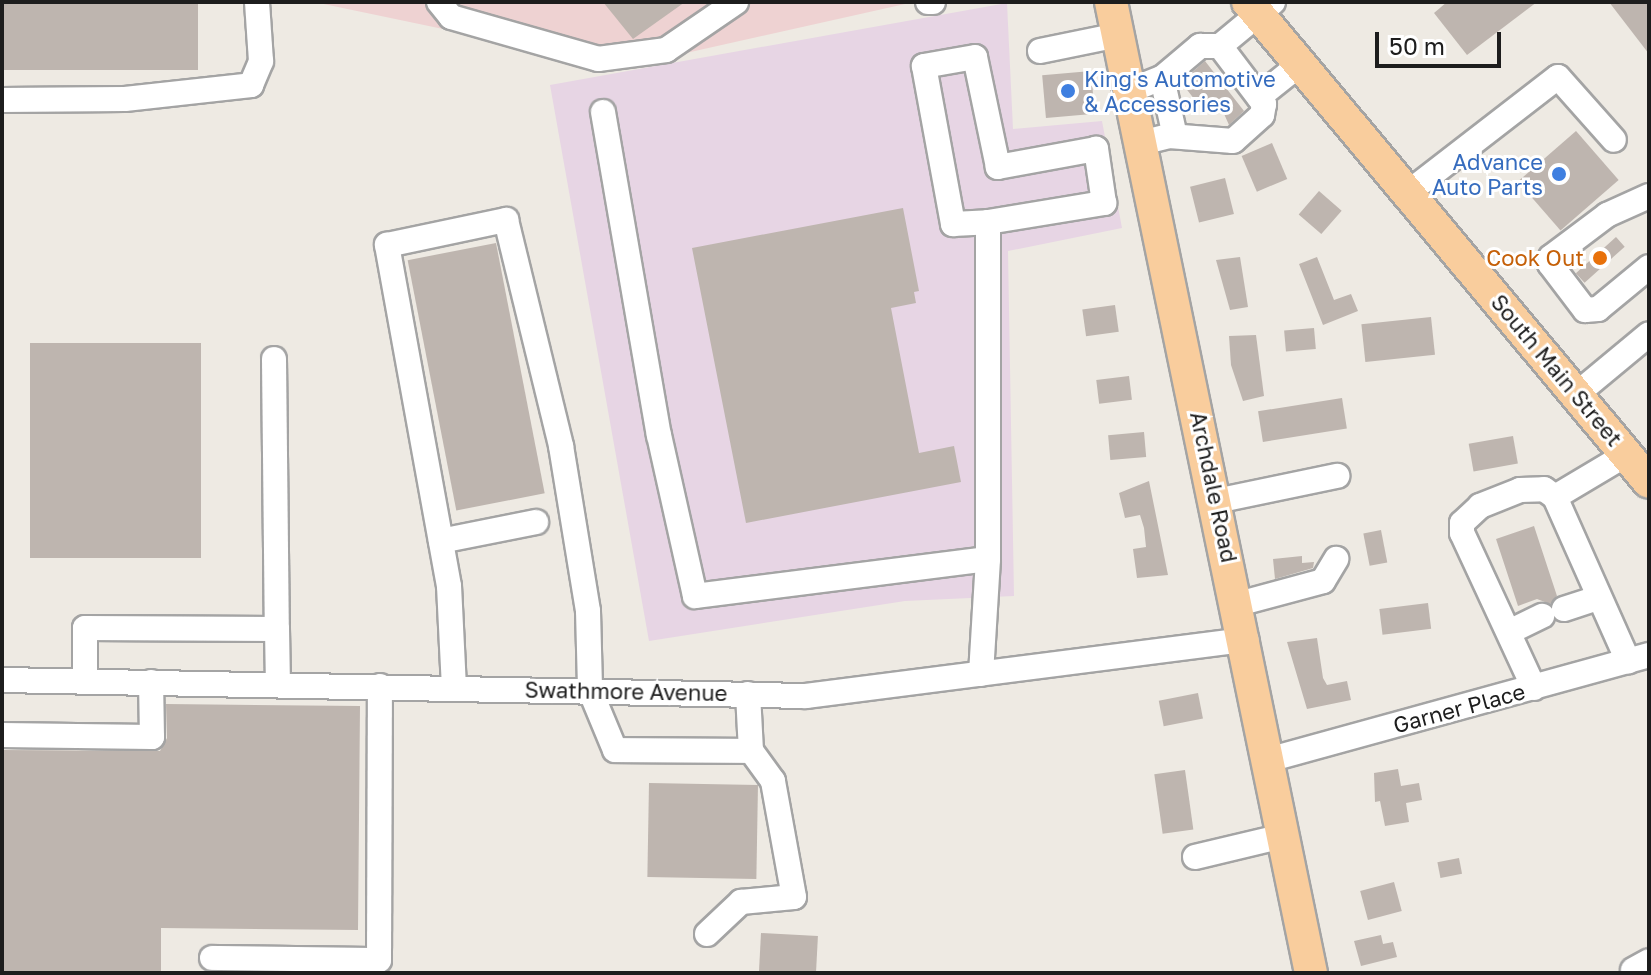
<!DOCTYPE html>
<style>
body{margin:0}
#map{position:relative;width:1651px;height:975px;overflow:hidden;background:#eeeae3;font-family:"Golos Text",sans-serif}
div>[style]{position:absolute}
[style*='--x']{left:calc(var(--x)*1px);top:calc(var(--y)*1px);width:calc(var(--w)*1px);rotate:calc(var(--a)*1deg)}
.commercial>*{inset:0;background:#eed2d2}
.industrial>*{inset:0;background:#e7d5e4}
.building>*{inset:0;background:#beb5af;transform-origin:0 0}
.roads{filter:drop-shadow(2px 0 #a4a4a4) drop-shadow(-2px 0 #a4a4a4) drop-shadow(0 2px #a4a4a4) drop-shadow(0 -2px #a4a4a4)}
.minor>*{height:24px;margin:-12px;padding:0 12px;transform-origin:12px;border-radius:12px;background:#fff}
.major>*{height:32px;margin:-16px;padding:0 16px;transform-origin:16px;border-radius:16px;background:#f9cd9d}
.dots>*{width:22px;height:22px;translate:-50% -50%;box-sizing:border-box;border:4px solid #fff;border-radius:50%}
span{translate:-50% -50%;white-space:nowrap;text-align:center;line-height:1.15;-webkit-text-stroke:6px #fff;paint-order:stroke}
.shop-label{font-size:22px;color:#366cbe}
.left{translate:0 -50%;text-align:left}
.right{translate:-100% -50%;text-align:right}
.food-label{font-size:22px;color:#c56008}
.street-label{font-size:22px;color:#1d1d1d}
.frame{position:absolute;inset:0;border:4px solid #1d1d1d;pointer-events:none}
.scale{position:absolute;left:1375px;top:32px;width:126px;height:36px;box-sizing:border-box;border:4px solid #1d1d1d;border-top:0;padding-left:10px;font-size:24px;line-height:28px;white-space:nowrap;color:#1d1d1d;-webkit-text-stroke:6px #fff;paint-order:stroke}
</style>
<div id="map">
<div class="commercial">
<i style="clip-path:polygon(314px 2px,914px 2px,686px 53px,611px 64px)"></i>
</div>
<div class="industrial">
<i style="clip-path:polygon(1007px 3px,1013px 129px,1102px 121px,1122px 228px,1008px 251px,1014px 596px,905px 601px,649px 641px,550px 85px)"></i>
</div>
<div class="building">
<i style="left:2px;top:2px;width:196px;height:68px"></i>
<i style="clip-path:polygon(603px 2px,685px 2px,633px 39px)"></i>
<i style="clip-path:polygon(1447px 2px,1537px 2px,1467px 55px,1434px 13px)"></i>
<i style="clip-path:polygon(1609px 2px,1649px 2px,1649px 54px)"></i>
<i style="clip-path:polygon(1205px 61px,1244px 111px,1229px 125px,1217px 98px,1198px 104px,1181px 82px)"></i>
<i style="left:1091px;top:71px;width:43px;height:49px;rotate:85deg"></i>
<i style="left:1576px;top:131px;width:65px;height:77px;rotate:49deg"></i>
<i style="left:1272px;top:143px;width:39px;height:33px;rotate:67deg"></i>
<i style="left:1225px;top:178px;width:37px;height:36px;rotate:76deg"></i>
<i style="left:1319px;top:191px;width:30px;height:31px;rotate:41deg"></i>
<i style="clip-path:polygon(903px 208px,919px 291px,914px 292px,916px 303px,891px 308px,919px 453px,954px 446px,961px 482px,746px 523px,692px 248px)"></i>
<i style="left:1616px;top:237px;width:13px;height:54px;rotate:48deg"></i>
<i style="left:496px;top:243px;width:255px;height:90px;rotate:79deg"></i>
<i style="clip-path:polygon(1240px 257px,1248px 307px,1230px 310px,1216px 260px)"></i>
<i style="clip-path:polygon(1317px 257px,1334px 300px,1351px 294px,1358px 311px,1323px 325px,1299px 264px)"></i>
<i style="left:1115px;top:305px;width:27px;height:33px;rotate:82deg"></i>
<i style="left:1431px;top:317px;width:38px;height:70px;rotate:84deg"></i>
<i style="left:1314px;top:328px;width:21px;height:30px;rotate:85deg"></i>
<i style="clip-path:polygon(1256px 335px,1264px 396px,1243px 401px,1231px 365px,1229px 336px)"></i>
<i style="left:30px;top:343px;width:171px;height:215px"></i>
<i style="left:1129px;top:376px;width:24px;height:33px;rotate:83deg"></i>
<i style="left:1342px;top:398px;width:31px;height:85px;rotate:81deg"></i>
<i style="left:1144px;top:432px;width:25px;height:36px;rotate:85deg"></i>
<i style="left:1513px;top:436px;width:28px;height:45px;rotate:80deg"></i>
<i style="clip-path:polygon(1149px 481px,1168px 575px,1137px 578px,1133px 549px,1146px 547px,1144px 528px,1140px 515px,1125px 518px,1119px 493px)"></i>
<i style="clip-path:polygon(1534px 526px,1557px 596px,1550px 604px,1537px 599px,1518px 606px,1496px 539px)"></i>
<i style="left:1381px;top:530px;width:33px;height:18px;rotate:79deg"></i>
<i style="clip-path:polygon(1302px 556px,1302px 563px,1314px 562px,1313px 568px,1275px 579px,1273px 559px)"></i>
<i style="left:1428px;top:603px;width:26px;height:49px;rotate:83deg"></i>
<i style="clip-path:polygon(1317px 638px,1323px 678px,1327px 685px,1347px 681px,1351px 700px,1307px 709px,1287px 642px)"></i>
<i style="left:1198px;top:693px;width:26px;height:40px;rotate:79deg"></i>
<i style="clip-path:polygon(166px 704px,360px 706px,358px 930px,161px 928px,161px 973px,2px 973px,2px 750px,160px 751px,167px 738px)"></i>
<i style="clip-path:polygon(1398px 769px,1401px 786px,1419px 783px,1422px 800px,1406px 803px,1409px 822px,1385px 826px,1380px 801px,1375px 802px,1374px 773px)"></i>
<i style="left:1185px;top:770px;width:60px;height:31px;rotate:82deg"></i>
<i style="left:649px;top:783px;width:109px;height:94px;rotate:1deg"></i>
<i style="left:1459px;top:858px;width:16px;height:22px;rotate:79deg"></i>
<i style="left:1394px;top:882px;width:30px;height:35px;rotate:75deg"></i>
<i style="left:761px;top:933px;width:57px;height:39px;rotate:3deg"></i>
<i style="clip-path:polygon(1381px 935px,1383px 944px,1393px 942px,1397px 957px,1361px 966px,1354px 941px)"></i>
</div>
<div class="roads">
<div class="minor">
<i style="--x:439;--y:2;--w:19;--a:51"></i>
<i style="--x:451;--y:17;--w:153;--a:15.9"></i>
<i style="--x:598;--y:59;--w:69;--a:-7.5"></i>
<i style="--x:666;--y:50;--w:85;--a:-34.4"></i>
<i style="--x:928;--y:2;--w:5;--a:0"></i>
<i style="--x:1220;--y:46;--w:69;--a:-39.7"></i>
<i style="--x:1040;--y:51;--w:80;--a:-11.6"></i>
<i style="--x:1162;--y:78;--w:59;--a:77.4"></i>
<i style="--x:1129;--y:91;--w:35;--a:-22"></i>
<i style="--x:1162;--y:78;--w:50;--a:-40.1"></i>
<i style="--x:1200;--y:46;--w:20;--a:0"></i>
<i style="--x:1220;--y:46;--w:73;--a:52.8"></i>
<i style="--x:1264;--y:104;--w:11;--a:100"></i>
<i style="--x:1262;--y:115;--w:39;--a:138"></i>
<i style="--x:1233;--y:141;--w:64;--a:-175.5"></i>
<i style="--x:1169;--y:136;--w:29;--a:166"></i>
<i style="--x:1259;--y:97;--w:53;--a:-38.8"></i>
<i style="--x:2;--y:100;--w:123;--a:-0.5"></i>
<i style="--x:125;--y:99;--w:127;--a:-6.3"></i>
<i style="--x:251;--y:85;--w:26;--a:-67"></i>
<i style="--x:261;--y:61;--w:59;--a:-93.9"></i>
<i style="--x:603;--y:112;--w:328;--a:80.2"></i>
<i style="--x:659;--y:435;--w:165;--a:77.4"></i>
<i style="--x:695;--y:596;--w:295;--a:-7.2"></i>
<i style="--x:1409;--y:192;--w:188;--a:-37.7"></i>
<i style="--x:1558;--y:77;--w:84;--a:48.4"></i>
<i style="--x:1649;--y:196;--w:46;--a:155.7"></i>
<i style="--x:1607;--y:215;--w:70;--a:143.1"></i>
<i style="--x:1551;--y:257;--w:7;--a:98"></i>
<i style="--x:1550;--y:264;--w:58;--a:52.7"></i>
<i style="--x:1585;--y:310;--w:13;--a:-4"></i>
<i style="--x:1598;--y:309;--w:66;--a:-39.5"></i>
<i style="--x:274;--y:359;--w:270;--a:89.4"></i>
<i style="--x:1578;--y:393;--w:92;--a:-39.7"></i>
<i style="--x:1555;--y:497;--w:84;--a:-30.8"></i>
<i style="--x:1216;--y:501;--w:124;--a:-11.7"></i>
<i style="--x:441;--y:541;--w:97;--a:-11.3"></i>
<i style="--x:1238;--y:604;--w:88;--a:-15.1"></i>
<i style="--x:1323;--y:581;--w:26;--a:-59"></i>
<i style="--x:1564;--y:609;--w:35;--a:-18"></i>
<i style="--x:1509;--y:632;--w:37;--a:-26"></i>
<i style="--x:981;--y:674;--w:115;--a:-86.5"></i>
<i style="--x:988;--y:559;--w:337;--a:-90"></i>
<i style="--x:988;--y:222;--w:118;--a:-9.3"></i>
<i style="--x:1104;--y:203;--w:55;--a:-98.4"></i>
<i style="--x:1096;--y:149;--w:100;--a:169.6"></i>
<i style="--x:998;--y:167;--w:112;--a:-101.8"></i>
<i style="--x:975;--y:57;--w:52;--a:170"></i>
<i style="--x:924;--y:66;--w:161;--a:79.6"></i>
<i style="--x:953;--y:224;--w:35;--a:-3"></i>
<i style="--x:2;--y:680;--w:804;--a:1.14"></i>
<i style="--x:806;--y:696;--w:444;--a:-7.3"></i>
<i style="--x:85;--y:681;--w:53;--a:-90"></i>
<i style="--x:85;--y:628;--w:192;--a:0.3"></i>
<i style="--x:277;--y:629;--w:56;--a:89"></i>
<i style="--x:454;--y:688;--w:102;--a:-92.8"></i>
<i style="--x:449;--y:586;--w:347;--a:-100.3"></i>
<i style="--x:387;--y:245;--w:122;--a:-11.9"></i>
<i style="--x:506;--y:220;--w:233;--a:76.3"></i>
<i style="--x:561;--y:446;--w:167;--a:80.7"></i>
<i style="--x:588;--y:611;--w:79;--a:88.5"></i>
<i style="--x:590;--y:690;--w:65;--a:67.4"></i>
<i style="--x:615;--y:750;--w:136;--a:0.4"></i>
<i style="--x:1534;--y:688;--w:171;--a:-114.9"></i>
<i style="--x:1462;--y:533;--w:10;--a:-90"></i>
<i style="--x:1462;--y:523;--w:25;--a:-43"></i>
<i style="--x:1480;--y:506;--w:43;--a:-21.8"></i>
<i style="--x:1520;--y:490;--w:24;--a:-2"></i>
<i style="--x:1544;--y:489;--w:14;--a:36"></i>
<i style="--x:1555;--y:497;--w:180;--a:66"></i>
<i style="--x:2;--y:735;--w:150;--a:0.8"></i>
<i style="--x:152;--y:737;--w:55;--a:-91"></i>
<i style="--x:1268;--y:760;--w:395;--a:-15.4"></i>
<i style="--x:1195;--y:857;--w:90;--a:-13.4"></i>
<i style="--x:707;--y:934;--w:47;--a:-43.3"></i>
<i style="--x:741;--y:902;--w:53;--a:-5.4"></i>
<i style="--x:794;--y:897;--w:118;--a:-100.3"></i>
<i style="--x:773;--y:781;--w:37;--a:-126"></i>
<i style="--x:751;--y:751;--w:57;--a:-93"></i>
<i style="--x:212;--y:958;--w:167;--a:0.7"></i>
<i style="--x:379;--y:960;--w:274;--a:-89.8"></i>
<i style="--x:1633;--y:970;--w:18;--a:-29"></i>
</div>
<div class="major">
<i style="--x:1111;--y:2;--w:991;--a:78.36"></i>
<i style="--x:1248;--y:2;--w:625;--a:50.12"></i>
</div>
</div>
<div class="dots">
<i style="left:1068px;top:91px;background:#3f7fe0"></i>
<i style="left:1559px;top:174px;background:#3f7fe0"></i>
<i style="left:1600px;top:258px;background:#e8710a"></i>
</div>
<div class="shop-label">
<span class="left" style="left:1084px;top:91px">King's Automotive<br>&amp; Accessories</span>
<span class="right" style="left:1543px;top:174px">Advance<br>Auto Parts</span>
</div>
<div class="food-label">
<span class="right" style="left:1584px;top:258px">Cook Out</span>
</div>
<div class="street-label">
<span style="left:1557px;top:370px;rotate:50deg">South Main Street</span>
<span style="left:1214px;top:487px;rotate:78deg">Archdale Road</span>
<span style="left:626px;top:691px;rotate:1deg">Swathmore Avenue</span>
<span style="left:1459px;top:708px;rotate:-15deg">Garner Place</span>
</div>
<div class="frame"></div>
<div class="scale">50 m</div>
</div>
